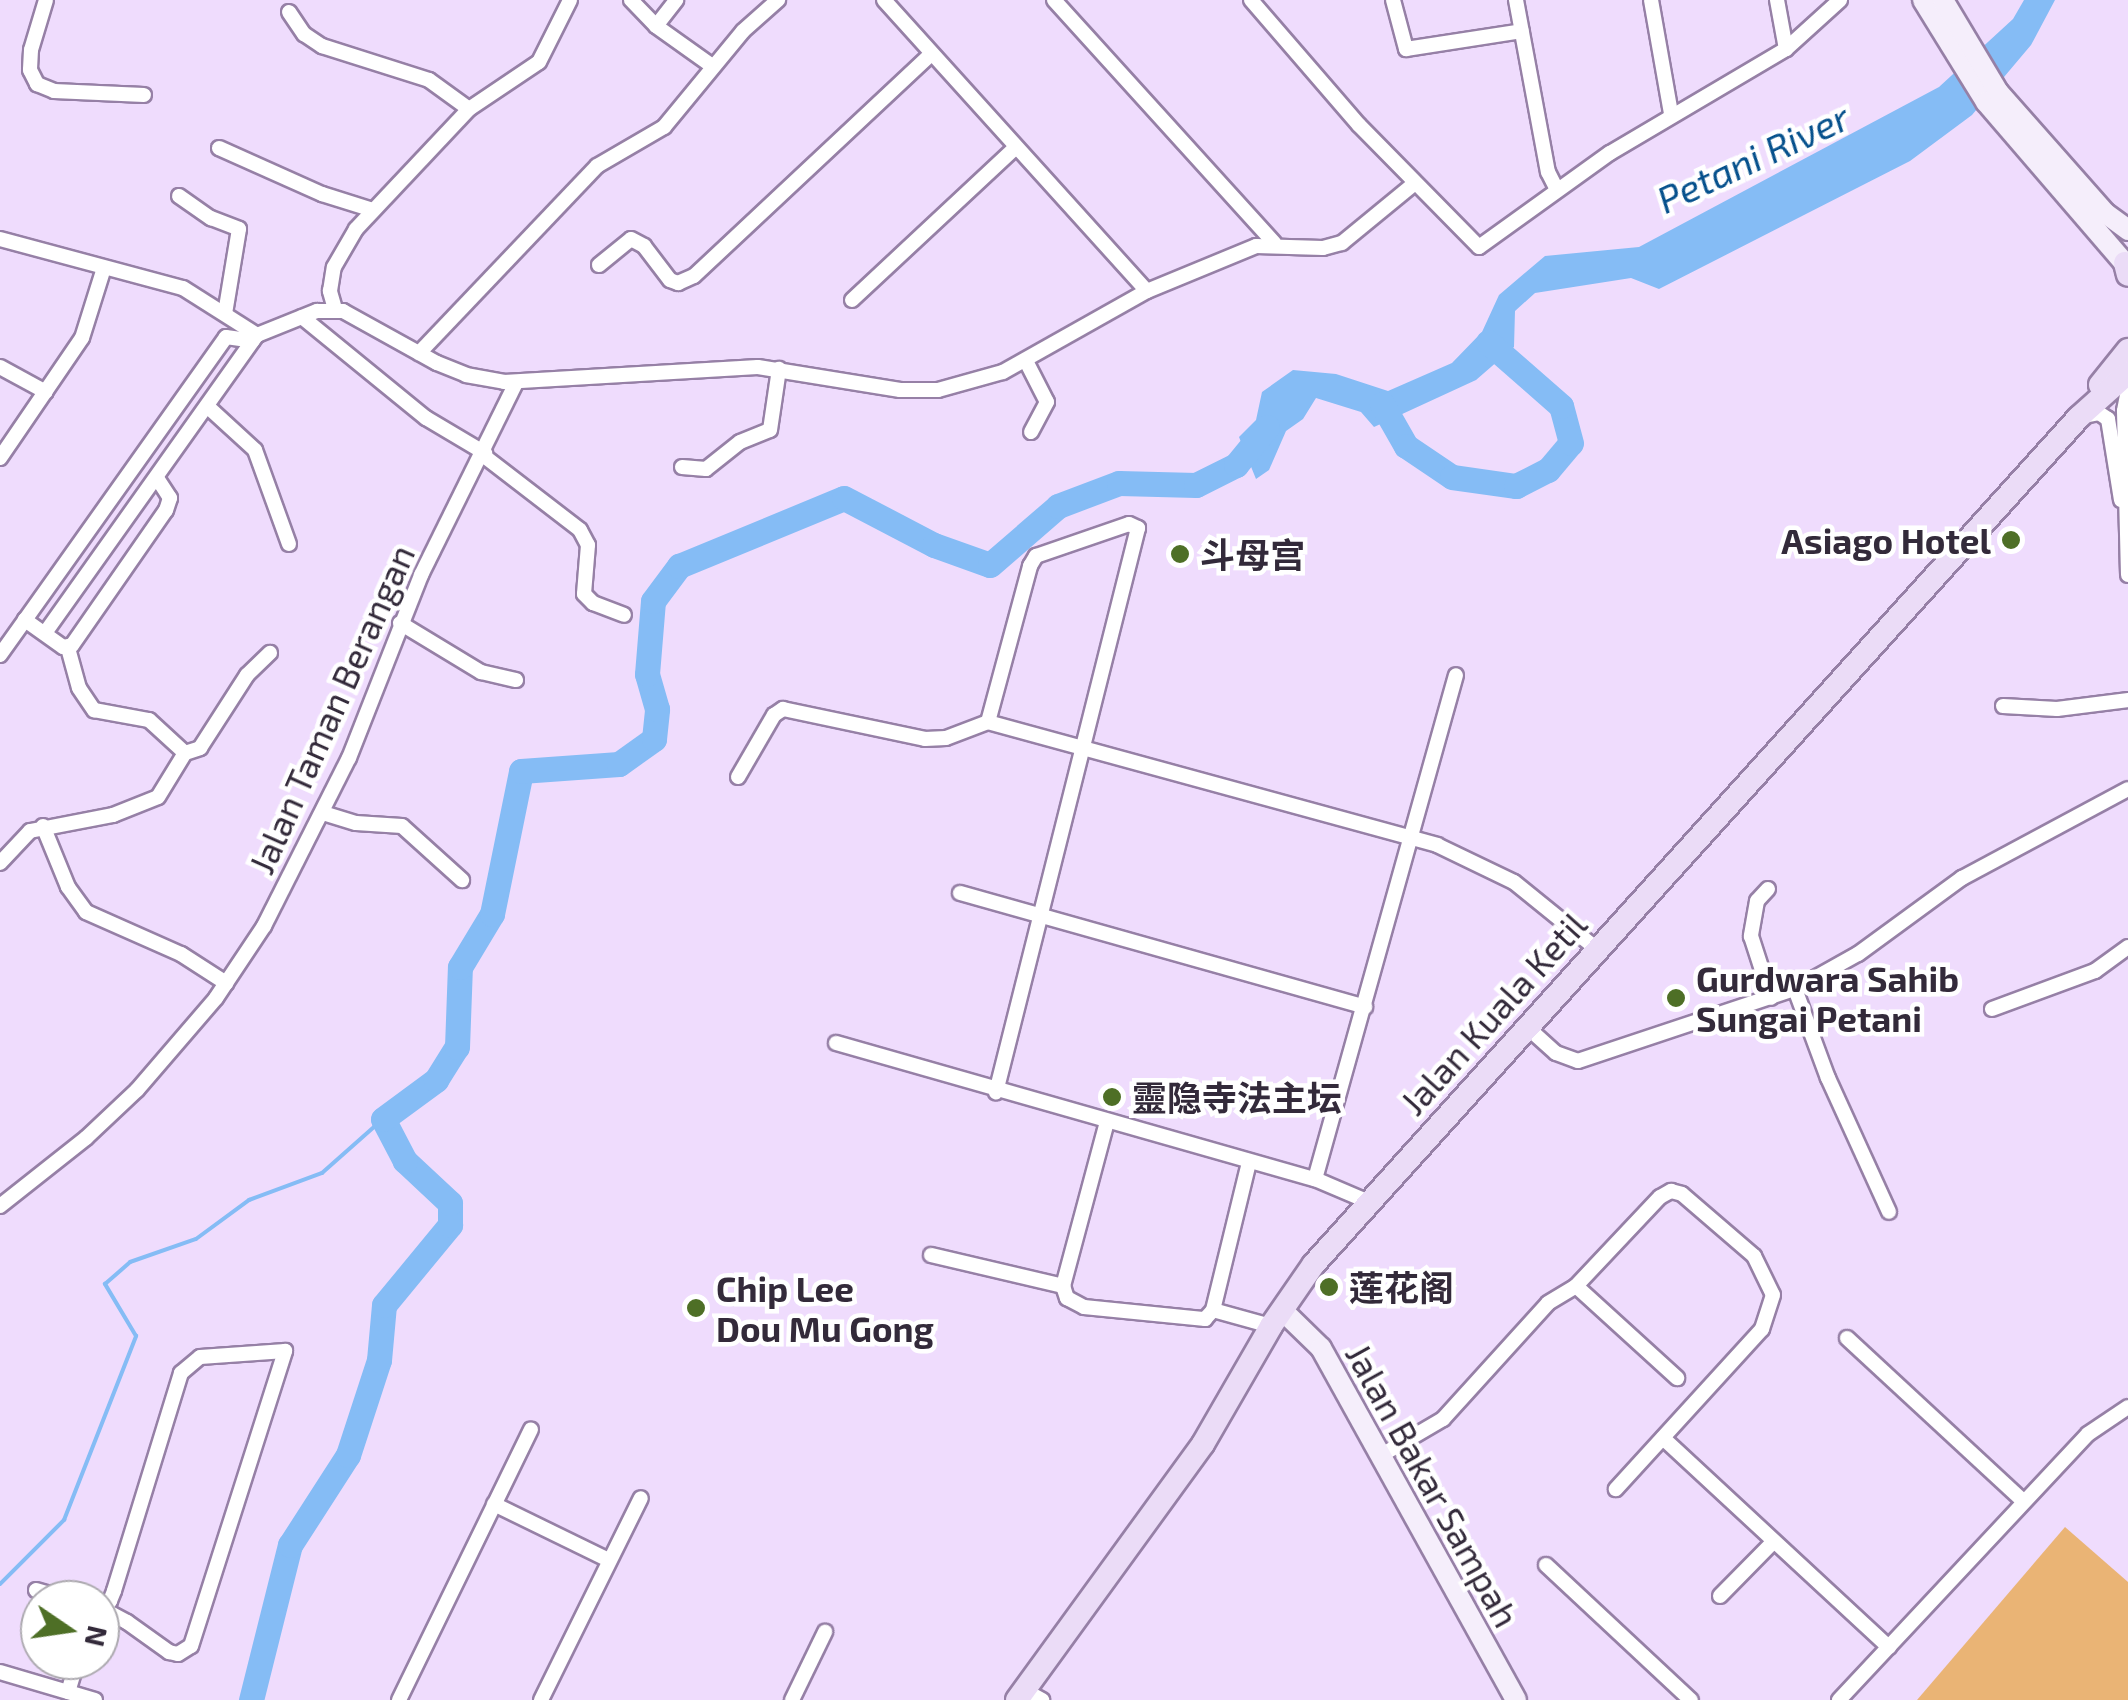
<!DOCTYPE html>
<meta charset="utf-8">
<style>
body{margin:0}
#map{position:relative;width:2128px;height:1700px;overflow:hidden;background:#efdcfd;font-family:"Exo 2","Noto Sans SC",sans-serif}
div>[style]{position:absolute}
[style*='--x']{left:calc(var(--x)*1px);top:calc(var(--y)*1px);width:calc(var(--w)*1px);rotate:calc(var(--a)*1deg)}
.green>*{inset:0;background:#eab475}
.water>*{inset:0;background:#85bcf5}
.stream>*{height:4px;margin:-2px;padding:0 2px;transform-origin:2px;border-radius:2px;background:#85bcf5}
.river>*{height:25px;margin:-12.5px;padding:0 12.5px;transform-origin:12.5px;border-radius:12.5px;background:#85bcf5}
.roads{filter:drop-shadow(2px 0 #9680a6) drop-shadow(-2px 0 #9680a6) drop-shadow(0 2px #9680a6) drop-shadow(0 -2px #9680a6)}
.street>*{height:14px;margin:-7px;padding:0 7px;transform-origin:7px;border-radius:7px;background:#fff}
.secondary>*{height:20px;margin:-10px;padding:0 10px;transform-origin:10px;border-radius:10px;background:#f5eefb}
.primary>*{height:22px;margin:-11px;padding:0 11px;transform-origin:11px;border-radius:11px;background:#ebdcf7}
.dots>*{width:28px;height:28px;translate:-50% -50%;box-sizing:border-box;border:5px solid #fff;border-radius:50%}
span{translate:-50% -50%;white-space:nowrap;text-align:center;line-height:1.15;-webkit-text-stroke:9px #fff;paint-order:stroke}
.poi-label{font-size:35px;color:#332a3a;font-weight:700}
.right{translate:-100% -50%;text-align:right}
.left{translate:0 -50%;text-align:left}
.street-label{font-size:35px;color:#332a3a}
.water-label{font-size:38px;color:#05508c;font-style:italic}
.north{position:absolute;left:20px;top:1580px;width:100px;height:100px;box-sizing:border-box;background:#fff;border:2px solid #adaab0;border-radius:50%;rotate:103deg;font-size:28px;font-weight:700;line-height:40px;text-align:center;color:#332a3a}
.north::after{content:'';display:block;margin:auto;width:35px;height:45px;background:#4e6f26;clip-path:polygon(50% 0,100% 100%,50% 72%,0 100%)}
</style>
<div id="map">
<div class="green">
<i style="clip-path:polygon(2065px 1527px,2128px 1582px,2128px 1700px,1917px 1700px)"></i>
</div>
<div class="water">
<i style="clip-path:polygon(2024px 0,2055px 0,2031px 45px,1972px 115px,1910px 161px,1659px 289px,1631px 278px,1535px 293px,1515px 311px,1514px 347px,1476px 380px,1374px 427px,1361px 412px,1316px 398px,1303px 419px,1286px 431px,1269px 470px,1256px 479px,1239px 437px,1256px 420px,1262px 392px,1293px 370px,1336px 374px,1388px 391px,1452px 363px,1482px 332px,1499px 295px,1545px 256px,1639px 247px,1939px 87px,2013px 19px)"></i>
</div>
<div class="stream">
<i style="--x:0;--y:1584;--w:91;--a:-45"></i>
<i style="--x:64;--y:1520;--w:198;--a:-68.6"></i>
<i style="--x:136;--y:1336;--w:61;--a:-120.8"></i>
<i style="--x:105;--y:1284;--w:33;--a:-41"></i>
<i style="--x:130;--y:1262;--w:70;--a:-19.2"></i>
<i style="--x:196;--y:1239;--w:66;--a:-36.3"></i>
<i style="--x:249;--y:1200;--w:78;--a:-20.3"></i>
<i style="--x:322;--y:1173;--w:81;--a:-41.5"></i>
</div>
<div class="river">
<i style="--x:1382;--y:404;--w:48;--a:60.3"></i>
<i style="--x:1406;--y:446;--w:55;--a:34"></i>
<i style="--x:1452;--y:477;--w:65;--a:8"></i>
<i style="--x:1516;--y:486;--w:36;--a:-27"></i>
<i style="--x:1548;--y:470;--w:35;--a:-50"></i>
<i style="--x:1571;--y:443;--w:38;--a:-105"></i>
<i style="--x:1561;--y:406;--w:97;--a:-138.8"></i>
<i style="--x:251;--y:1700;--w:160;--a:-75.9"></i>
<i style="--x:290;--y:1545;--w:107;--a:-57.2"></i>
<i style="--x:348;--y:1455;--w:100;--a:-71.9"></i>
<i style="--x:379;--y:1360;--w:55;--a:-84.8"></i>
<i style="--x:384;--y:1305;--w:104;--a:-50.5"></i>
<i style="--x:450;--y:1225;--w:22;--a:-90"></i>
<i style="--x:450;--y:1203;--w:62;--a:-137"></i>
<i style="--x:405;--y:1161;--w:47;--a:-117.6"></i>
<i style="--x:383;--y:1119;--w:66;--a:-36.3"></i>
<i style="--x:436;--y:1080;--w:39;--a:-58"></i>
<i style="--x:457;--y:1047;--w:80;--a:-87.9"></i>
<i style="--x:460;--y:967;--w:62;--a:-58.9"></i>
<i style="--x:492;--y:914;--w:146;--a:-78.5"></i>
<i style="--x:521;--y:771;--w:98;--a:-4.1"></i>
<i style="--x:619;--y:764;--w:43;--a:-35.5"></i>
<i style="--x:654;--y:739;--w:30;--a:-84"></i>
<i style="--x:657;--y:709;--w:36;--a:-106"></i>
<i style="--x:647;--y:674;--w:73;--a:-85.3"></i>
<i style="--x:653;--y:601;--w:44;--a:-53.4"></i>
<i style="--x:679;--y:566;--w:178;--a:-22.4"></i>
<i style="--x:844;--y:498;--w:102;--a:27.6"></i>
<i style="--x:934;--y:545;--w:59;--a:19.7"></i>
<i style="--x:990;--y:565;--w:90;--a:-40.9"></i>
<i style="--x:1058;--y:506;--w:65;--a:-20.7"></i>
<i style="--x:1119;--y:483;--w:77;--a:1.5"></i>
<i style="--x:1196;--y:485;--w:45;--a:-26.6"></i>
<i style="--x:1236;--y:465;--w:49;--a:-50.8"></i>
</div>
<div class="roads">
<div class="street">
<i style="--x:46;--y:0;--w:52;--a:106.7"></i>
<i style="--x:31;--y:50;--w:20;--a:93"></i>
<i style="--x:30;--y:70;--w:16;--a:63"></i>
<i style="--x:37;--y:84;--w:18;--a:22"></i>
<i style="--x:54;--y:91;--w:90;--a:2.5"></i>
<i style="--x:631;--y:0;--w:36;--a:46"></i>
<i style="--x:656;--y:26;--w:69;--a:35.5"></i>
<i style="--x:884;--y:0;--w:392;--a:47.9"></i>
<i style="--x:1054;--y:0;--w:328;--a:47.8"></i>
<i style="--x:1251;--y:0;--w:165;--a:49.2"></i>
<i style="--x:1359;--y:125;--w:171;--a:45.5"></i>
<i style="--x:1479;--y:247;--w:161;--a:-35.7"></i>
<i style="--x:1610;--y:153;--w:204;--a:-30.6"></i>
<i style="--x:1786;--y:49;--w:73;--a:-42.2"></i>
<i style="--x:1393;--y:0;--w:51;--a:75.1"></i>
<i style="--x:1406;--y:49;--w:117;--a:-8.8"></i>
<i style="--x:1516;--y:0;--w:175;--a:79.5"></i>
<i style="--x:1548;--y:172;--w:20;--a:63"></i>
<i style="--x:1651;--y:0;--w:116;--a:80"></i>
<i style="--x:1777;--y:0;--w:50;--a:79.6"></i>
<i style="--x:289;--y:12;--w:27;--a:56"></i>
<i style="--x:304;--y:34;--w:22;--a:34"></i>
<i style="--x:322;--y:46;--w:112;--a:17.6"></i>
<i style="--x:429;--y:80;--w:49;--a:35.9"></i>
<i style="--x:656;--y:26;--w:33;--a:-52"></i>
<i style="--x:219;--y:148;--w:113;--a:24.1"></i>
<i style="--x:322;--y:194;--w:53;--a:17.4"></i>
<i style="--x:179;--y:196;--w:39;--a:35"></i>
<i style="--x:211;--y:218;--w:30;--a:21"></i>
<i style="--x:239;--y:229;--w:86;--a:99.4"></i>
<i style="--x:0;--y:239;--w:189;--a:15"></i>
<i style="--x:183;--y:288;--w:88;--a:32.4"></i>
<i style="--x:599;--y:265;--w:41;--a:-39.1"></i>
<i style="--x:631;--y:239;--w:15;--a:28"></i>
<i style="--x:644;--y:246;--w:43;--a:52.6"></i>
<i style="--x:670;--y:280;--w:9;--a:21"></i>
<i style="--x:678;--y:283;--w:17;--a:-24"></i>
<i style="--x:694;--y:276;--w:325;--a:-43.1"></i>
<i style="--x:852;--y:300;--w:223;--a:-43"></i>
<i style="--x:335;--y:309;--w:19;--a:-106"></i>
<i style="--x:330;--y:291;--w:24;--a:-81"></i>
<i style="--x:334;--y:267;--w:44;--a:-59.9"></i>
<i style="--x:356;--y:229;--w:165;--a:-46.7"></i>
<i style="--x:469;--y:109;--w:84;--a:-33.9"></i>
<i style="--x:539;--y:62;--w:69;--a:-63.4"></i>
<i style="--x:302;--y:317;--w:160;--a:39.2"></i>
<i style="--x:426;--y:418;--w:69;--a:30.7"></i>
<i style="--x:419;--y:353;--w:258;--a:-46.4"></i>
<i style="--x:597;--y:166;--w:78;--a:-30.2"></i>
<i style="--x:664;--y:127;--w:124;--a:-50.5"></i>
<i style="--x:743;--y:31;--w:47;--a:-41.5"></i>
<i style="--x:1026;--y:361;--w:46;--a:62.9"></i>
<i style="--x:1047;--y:402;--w:34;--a:118"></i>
<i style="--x:0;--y:367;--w:52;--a:28.5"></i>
<i style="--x:2128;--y:390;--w:21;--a:101"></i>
<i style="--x:2124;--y:411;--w:164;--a:88.6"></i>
<i style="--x:207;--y:406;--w:65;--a:42.5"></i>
<i style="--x:255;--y:450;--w:100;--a:70.1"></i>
<i style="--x:2084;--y:416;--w:15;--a:-11"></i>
<i style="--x:2099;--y:413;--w:11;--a:34"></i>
<i style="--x:2108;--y:419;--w:82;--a:80.9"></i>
<i style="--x:484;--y:456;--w:121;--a:37.6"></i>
<i style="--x:580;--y:530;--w:17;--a:62"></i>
<i style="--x:588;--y:545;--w:49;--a:94.7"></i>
<i style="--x:584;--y:594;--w:13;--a:45"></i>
<i style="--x:593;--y:603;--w:33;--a:21"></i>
<i style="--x:0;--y:458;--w:145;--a:-55.7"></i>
<i style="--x:82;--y:338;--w:73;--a:-72.6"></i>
<i style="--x:682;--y:467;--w:24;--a:5"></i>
<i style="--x:706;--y:469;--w:43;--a:-38.5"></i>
<i style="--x:740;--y:442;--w:32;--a:-22"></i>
<i style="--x:770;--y:430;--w:62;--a:-81.6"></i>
<i style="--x:157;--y:478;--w:24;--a:57"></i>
<i style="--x:170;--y:498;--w:13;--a:108"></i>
<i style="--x:166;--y:510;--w:165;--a:124.8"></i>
<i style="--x:72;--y:645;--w:9;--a:167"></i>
<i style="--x:63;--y:647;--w:47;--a:-144.6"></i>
<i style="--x:25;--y:620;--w:347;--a:-54.6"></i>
<i style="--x:226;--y:337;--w:27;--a:8"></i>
<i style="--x:400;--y:623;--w:95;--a:31.2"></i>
<i style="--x:481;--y:672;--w:36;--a:13"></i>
<i style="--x:45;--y:633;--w:366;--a:-54.6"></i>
<i style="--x:257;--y:335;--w:65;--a:-21.8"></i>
<i style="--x:317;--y:311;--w:26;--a:0"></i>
<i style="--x:343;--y:311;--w:107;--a:29"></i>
<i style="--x:437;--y:363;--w:31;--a:22"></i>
<i style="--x:466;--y:375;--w:39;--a:10"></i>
<i style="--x:504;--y:382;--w:254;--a:-3.4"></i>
<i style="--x:758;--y:367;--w:144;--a:9.2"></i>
<i style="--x:900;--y:390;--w:38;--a:0"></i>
<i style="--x:938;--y:390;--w:67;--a:-15.5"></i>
<i style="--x:1003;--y:372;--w:165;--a:-29.4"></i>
<i style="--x:1147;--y:291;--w:118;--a:-22.4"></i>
<i style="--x:1256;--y:246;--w:67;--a:1.7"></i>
<i style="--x:1323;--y:248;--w:20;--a:-15"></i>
<i style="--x:1342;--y:243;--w:94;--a:-39.4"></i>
<i style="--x:68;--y:648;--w:41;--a:74.6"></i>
<i style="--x:79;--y:688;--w:27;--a:56"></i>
<i style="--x:94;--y:710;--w:56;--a:10.3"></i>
<i style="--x:149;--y:720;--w:49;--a:42.5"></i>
<i style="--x:185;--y:753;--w:16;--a:-18"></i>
<i style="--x:200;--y:748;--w:87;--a:-57.2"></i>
<i style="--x:247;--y:675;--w:32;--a:-44"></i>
<i style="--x:0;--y:655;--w:43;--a:-54.5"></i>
<i style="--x:2003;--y:706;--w:54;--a:3.2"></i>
<i style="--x:2057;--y:709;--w:72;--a:-7.2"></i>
<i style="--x:988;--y:722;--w:162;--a:-74.9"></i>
<i style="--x:1030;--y:566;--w:12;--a:-59"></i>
<i style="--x:1036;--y:556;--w:98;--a:-19"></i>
<i style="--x:1129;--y:524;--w:10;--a:24"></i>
<i style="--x:1138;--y:528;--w:582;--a:104.13"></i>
<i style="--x:738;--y:777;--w:72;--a:-59.9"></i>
<i style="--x:774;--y:715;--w:11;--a:-34"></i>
<i style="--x:783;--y:709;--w:145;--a:11.9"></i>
<i style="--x:925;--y:739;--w:21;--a:-3"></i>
<i style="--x:946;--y:738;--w:45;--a:-20.9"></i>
<i style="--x:988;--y:722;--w:466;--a:15.3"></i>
<i style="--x:1437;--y:845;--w:85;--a:25.7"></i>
<i style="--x:1514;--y:882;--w:108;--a:39"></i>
<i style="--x:323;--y:813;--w:34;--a:17"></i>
<i style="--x:356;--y:823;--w:46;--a:3.7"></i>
<i style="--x:402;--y:826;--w:81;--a:42"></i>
<i style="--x:43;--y:826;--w:66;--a:67.7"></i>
<i style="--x:68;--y:887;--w:31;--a:54"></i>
<i style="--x:86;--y:912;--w:104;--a:23.9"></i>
<i style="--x:181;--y:954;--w:54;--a:32.8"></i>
<i style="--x:0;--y:863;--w:44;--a:-46.8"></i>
<i style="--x:30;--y:831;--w:85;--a:-10.9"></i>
<i style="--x:113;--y:815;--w:48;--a:-21.8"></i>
<i style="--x:158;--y:797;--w:52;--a:-58.5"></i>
<i style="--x:1768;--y:889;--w:16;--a:133"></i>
<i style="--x:1757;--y:901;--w:36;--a:100"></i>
<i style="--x:1751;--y:936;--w:65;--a:72.1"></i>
<i style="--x:960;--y:893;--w:421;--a:15.7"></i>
<i style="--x:1795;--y:989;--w:95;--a:69.7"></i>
<i style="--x:1828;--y:1078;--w:147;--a:65.5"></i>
<i style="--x:1992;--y:1009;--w:110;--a:-20.3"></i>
<i style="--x:2095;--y:971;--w:41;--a:-36"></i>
<i style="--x:1527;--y:1027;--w:39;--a:42"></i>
<i style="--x:1556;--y:1053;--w:23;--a:20"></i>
<i style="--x:1578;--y:1061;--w:229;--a:-18.4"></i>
<i style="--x:1795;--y:989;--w:72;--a:-29.1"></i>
<i style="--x:1858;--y:954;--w:129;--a:-36.2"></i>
<i style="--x:1962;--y:878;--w:188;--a:-28.2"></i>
<i style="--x:836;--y:1043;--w:498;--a:15.9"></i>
<i style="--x:1315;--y:1179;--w:59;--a:23.1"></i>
<i style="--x:1315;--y:1179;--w:523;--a:-74.37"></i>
<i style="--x:0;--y:1206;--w:110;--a:-38.3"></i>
<i style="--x:86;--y:1138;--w:70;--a:-43.3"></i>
<i style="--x:137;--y:1090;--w:121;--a:-49.3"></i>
<i style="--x:216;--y:998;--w:87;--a:-56.3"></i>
<i style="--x:264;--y:926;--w:188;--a:-63.2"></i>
<i style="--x:349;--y:758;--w:197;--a:-68.5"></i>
<i style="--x:421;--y:575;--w:214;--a:-63.7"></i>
<i style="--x:931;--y:1255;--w:136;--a:13.2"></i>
<i style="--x:1063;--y:1286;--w:170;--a:-75"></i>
<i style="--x:1063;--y:1286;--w:13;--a:72"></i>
<i style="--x:1067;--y:1298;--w:19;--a:28"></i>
<i style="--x:1084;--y:1307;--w:122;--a:5.7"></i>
<i style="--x:1205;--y:1319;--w:12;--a:-48"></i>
<i style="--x:1213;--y:1310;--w:152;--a:-76.3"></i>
<i style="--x:1576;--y:1286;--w:122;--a:-46.7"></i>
<i style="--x:1660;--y:1197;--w:13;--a:-29"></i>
<i style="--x:1671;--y:1191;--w:11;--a:15"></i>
<i style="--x:1682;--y:1194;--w:95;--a:40.7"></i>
<i style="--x:1754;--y:1256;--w:43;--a:64"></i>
<i style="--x:1773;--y:1295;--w:36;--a:108"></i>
<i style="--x:1762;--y:1329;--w:217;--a:132.4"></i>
<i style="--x:1213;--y:1310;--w:60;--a:15.4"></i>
<i style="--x:1847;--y:1338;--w:238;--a:42.8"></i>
<i style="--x:1663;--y:1438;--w:308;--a:42.8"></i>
<i style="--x:1380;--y:1456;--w:73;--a:-30.4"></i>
<i style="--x:1443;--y:1419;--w:156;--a:-47.8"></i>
<i style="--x:1548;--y:1303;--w:33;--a:-31"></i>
<i style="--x:1576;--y:1286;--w:137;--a:42.3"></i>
<i style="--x:494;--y:1504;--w:128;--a:26"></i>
<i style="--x:1546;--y:1565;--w:198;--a:43"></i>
<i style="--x:36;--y:1590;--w:35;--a:16"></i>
<i style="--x:1720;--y:1596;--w:76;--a:-45.5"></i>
<i style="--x:100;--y:1609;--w:3;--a:18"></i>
<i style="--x:103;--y:1610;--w:10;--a:24"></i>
<i style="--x:112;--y:1614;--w:17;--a:28"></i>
<i style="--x:127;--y:1622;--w:52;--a:35.5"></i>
<i style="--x:169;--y:1652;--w:9;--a:13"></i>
<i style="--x:178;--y:1654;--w:15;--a:-32"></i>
<i style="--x:191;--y:1646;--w:310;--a:-72.3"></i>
<i style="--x:285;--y:1351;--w:85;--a:176"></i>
<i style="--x:200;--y:1357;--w:25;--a:140"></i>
<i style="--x:181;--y:1373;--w:228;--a:107.1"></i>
<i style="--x:114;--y:1591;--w:11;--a:112"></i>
<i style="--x:110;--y:1601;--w:11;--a:128"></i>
<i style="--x:103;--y:1610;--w:4;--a:146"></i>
<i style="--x:0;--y:1672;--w:99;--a:16.4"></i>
<i style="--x:1024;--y:1690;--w:21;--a:29"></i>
<i style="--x:68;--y:1692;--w:34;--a:-73"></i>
<i style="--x:399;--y:1700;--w:301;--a:-64"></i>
<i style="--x:541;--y:1700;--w:225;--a:-63.7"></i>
<i style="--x:792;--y:1700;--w:76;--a:-64.1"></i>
<i style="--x:1839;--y:1700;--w:364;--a:-46.9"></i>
<i style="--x:2088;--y:1434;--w:48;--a:-34"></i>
</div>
<div class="secondary">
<i style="--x:1923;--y:0;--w:120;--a:58.3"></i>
<i style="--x:1986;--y:102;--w:218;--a:49.3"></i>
<i style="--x:1943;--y:0;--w:107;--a:59.1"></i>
<i style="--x:1998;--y:92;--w:162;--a:48.5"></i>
<i style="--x:2105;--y:213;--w:29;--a:36"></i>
<i style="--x:1282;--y:1310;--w:54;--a:44.3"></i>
<i style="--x:1321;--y:1348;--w:402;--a:61"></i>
</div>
<div class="primary">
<i style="--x:2125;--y:263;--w:12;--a:76"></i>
<i style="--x:2100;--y:385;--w:45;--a:-51.3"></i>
<i style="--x:1017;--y:1700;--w:316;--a:-54"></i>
<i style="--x:1203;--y:1444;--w:136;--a:-60"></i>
<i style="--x:1271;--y:1326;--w:75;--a:-55.3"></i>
<i style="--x:1314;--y:1264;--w:1141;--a:-47.91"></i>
<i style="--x:2079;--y:417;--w:66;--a:-41.9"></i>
</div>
</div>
<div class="dots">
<i style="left:2011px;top:540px;background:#4e6f26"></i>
<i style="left:1180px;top:554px;background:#4e6f26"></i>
<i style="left:1676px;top:998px;background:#4e6f26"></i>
<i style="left:1112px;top:1097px;background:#4e6f26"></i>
<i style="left:1329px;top:1287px;background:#4e6f26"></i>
<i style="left:696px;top:1308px;background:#4e6f26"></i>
</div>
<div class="poi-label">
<span class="right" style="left:1991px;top:540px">Asiago Hotel</span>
<span class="left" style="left:1200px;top:554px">斗母宫</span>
<span class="left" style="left:1696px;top:998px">Gurdwara Sahib<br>Sungai Petani</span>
<span class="left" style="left:1132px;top:1097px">靈隐寺法主坛</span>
<span class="left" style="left:1349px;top:1287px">莲花阁</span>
<span class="left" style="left:716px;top:1308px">Chip Lee<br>Dou Mu Gong</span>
</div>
<div class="street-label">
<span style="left:331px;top:709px;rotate:-66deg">Jalan Taman Berangan</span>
<span style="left:1493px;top:1013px;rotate:-48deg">Jalan Kuala Ketil</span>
<span style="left:1433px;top:1485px;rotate:61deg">Jalan Bakar Sampah</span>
</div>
<div class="water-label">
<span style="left:1753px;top:158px;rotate:-25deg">Petani River</span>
</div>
<div class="north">N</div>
</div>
